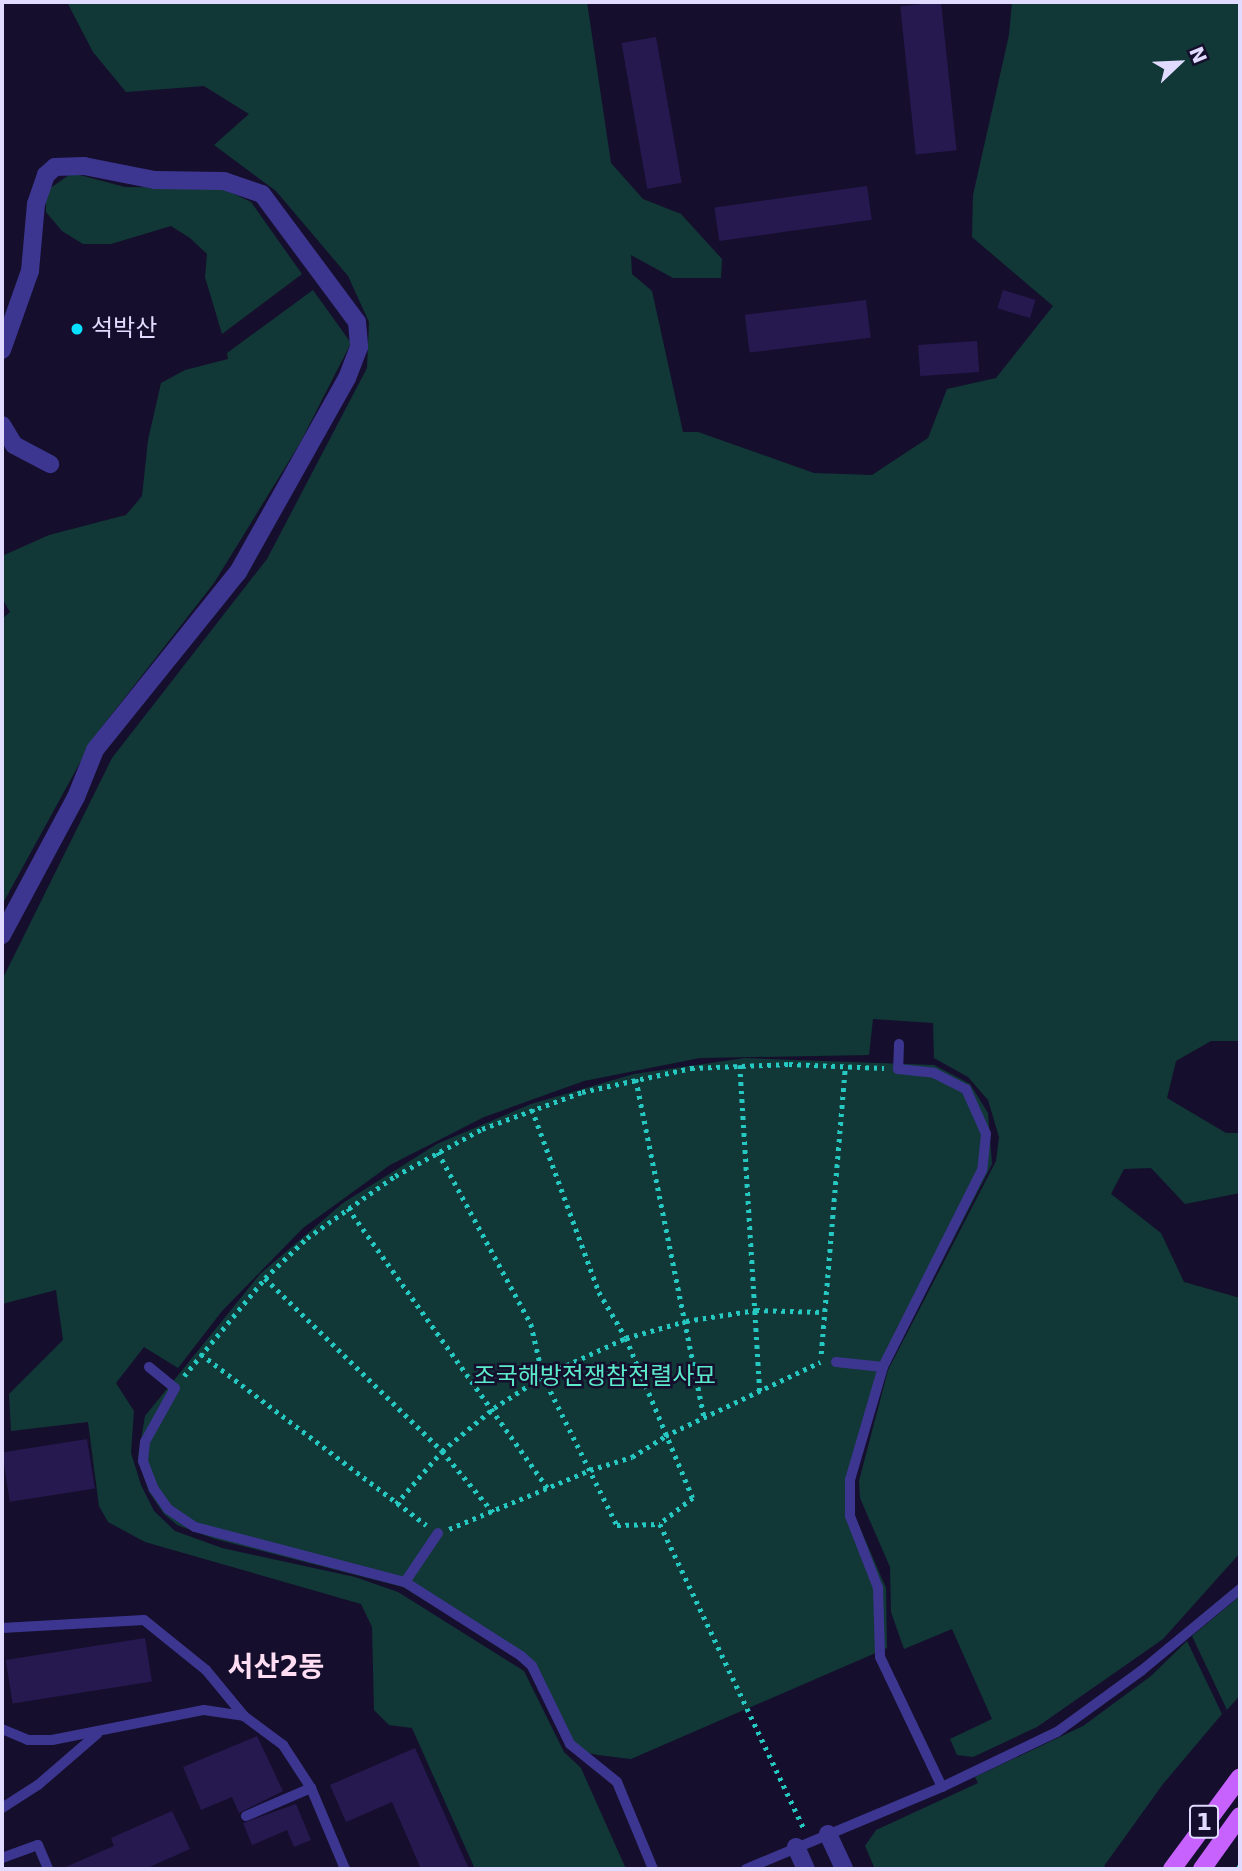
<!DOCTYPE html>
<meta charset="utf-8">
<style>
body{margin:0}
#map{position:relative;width:1242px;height:1871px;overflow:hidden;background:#150f2d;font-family:"DejaVu Sans","Noto Sans KR",sans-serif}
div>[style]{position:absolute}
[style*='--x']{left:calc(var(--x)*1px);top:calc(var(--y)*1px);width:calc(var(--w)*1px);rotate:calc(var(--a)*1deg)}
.green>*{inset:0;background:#113837}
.building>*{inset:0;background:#261950;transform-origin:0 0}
.path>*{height:4.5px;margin-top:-2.25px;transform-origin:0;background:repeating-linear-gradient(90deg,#26c8c2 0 3.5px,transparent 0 8.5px)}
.lane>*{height:10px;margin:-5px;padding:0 5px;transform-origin:5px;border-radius:5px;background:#3c3690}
.street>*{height:18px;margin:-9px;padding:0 9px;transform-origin:9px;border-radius:9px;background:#3c3690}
.primary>*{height:18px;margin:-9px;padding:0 9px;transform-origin:9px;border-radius:9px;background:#c862ff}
.dots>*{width:19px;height:19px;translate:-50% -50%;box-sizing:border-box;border:4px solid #150f2d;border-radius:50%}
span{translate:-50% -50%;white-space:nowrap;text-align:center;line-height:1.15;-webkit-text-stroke:5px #150f2d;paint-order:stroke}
.shield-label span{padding:2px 5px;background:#150f2d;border:2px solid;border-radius:5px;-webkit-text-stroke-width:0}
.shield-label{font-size:23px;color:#e0dbff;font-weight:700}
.poi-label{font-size:24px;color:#e0dbff}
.left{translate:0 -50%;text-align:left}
.park-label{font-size:24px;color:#5cebca}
.quarter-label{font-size:28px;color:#ffddf2;font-weight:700}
.frame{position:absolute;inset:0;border:4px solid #e0dbff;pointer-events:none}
.north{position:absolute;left:1144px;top:28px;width:70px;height:70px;-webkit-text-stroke:5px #150f2d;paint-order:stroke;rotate:67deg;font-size:19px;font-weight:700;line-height:28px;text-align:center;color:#e0dbff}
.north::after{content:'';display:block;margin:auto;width:24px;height:32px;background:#e0dbff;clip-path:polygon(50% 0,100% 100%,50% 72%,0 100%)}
</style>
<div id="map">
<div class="green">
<i style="clip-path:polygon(67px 2px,587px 2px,611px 163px,643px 199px,681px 214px,722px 259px,721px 278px,673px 278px,631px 255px,632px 274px,652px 291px,683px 432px,698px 432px,814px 473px,872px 475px,928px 438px,947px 389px,996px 378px,1053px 306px,972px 237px,973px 195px,1009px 35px,1012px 2px,1240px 2px,1240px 1041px,1211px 1041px,1176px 1061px,1167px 1098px,1226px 1133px,1240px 1133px,1240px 1193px,1185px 1204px,1151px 1168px,1124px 1169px,1111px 1194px,1161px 1233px,1184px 1282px,1240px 1298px,1240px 1553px,1163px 1639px,1037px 1727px,973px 1757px,957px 1755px,950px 1739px,992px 1719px,952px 1629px,904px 1649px,891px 1612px,890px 1567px,860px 1498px,859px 1481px,888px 1370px,996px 1161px,999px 1137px,988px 1100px,968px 1077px,934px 1058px,933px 1023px,873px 1019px,869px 1055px,700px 1058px,584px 1081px,484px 1117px,390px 1165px,303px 1228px,222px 1311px,178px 1368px,144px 1347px,116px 1383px,134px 1411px,131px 1453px,141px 1485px,154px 1511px,175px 1531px,222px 1548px,355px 1577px,398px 1592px,524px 1671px,564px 1752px,581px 1768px,626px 1869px,475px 1869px,412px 1728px,389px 1725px,374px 1710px,372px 1627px,361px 1604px,145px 1542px,108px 1522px,99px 1506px,88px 1422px,11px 1431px,9px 1394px,63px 1340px,56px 1290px,2px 1304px,2px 980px,112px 758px,267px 559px,367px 368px,369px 322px,348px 276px,276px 191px,214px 145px,249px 114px,204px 86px,126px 92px,93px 52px)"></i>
<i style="clip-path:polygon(72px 173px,125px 187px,222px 188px,251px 202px,302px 274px,222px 334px,205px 277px,207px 254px,190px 238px,171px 226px,111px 244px,83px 244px,62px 231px,46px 212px,46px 191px)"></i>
<i style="clip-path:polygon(313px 290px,351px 343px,300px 443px,214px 583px,94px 737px,2px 905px,2px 619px,10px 612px,2px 598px,2px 556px,49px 535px,126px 515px,142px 496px,148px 440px,161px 383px,185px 370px,228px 359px,227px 353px)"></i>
<i style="clip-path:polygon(745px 1058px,934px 1065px,970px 1084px,988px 1113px,992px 1164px,887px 1368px,853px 1479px,854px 1514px,886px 1588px,887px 1648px,631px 1759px,598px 1755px,569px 1749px,527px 1667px,517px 1657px,403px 1587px,215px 1539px,177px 1525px,164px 1514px,149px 1492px,138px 1457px,145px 1416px,260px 1274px,343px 1203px,437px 1144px,531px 1104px,634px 1074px)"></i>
<i style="clip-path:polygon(1240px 1596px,1240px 1695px,1227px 1710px,1192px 1636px)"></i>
<i style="clip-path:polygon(1187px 1641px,1222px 1714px,1163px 1784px,1104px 1866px,1107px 1869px,875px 1869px,865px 1846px,876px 1830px,978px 1783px,975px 1777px,1083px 1726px,1151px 1676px)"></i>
</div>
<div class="building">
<i style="left:941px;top:2px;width:149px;height:41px;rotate:84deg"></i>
<i style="left:656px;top:37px;width:148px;height:35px;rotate:80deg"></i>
<i style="left:867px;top:186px;width:34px;height:154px;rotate:82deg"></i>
<i style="left:1003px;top:290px;width:34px;height:19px;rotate:17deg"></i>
<i style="left:866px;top:300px;width:38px;height:122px;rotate:83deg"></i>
<i style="left:977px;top:341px;width:31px;height:59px;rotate:86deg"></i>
<i style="left:87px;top:1439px;width:50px;height:86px;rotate:81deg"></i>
<i style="left:145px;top:1638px;width:44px;height:141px;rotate:81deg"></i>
<i style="clip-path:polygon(257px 1736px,283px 1791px,239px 1813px,232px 1797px,201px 1810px,183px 1767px)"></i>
<i style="clip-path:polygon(415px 1748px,469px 1869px,421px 1869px,392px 1802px,346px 1822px,330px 1785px)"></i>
<i style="clip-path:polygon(296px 1804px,311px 1840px,294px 1847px,287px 1830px,252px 1845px,243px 1823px)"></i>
<i style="clip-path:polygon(172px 1811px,190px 1849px,145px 1869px,61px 1869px,114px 1846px,111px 1838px)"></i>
</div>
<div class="path">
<i style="--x:740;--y:1065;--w:327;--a:86.5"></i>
<i style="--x:636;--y:1079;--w:345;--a:78.6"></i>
<i style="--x:532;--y:1109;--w:195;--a:69.9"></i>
<i style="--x:599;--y:1292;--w:53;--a:59.6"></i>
<i style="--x:626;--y:1338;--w:173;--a:67.3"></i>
<i style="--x:693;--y:1498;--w:42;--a:141.8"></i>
<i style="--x:660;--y:1524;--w:336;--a:64.7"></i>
<i style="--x:438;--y:1152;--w:196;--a:61.6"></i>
<i style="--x:531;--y:1324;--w:53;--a:77"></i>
<i style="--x:543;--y:1376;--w:166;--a:63.6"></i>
<i style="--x:617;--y:1525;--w:43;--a:-1.3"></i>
<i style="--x:348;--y:1208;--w:344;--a:54.5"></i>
<i style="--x:265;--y:1278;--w:248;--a:44.3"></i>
<i style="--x:442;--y:1451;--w:80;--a:50.1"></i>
<i style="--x:201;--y:1354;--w:283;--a:37.2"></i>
<i style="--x:821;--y:1354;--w:289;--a:-85.2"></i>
<i style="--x:184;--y:1376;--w:127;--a:-50.4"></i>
<i style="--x:265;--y:1278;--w:58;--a:-43.6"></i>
<i style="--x:307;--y:1238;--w:108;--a:-35.2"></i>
<i style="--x:395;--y:1176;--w:99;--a:-28.4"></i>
<i style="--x:482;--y:1129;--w:107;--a:-20.3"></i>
<i style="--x:582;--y:1092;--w:112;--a:-12.4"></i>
<i style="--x:691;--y:1068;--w:98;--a:-2.3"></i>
<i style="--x:789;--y:1064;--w:95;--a:2.4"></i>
<i style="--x:396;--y:1504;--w:70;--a:-49"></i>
<i style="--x:442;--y:1451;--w:67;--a:-39.6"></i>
<i style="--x:494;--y:1408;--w:59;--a:-33.1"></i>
<i style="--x:543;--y:1376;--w:91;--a:-24.6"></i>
<i style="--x:626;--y:1338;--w:62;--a:-15.8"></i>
<i style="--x:686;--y:1321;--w:71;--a:-8.9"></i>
<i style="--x:756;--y:1310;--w:68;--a:1.7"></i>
<i style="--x:449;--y:1529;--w:153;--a:-22.7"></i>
<i style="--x:590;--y:1470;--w:44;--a:-17.2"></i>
<i style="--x:632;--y:1457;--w:39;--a:-32"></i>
<i style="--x:665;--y:1436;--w:172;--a:-25.5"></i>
<i style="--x:1238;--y:1869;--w:4;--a:-63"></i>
</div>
<div class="lane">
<i style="--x:899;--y:1044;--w:25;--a:92"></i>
<i style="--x:898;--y:1069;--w:36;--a:6"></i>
<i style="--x:934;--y:1073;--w:36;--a:27"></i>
<i style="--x:966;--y:1089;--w:49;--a:66"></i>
<i style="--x:986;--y:1134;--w:36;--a:96"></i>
<i style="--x:982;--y:1170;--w:220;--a:116.7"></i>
<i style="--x:883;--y:1367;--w:118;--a:106.3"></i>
<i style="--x:850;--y:1480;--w:36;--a:90"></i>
<i style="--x:850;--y:1516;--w:77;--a:68.7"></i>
<i style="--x:878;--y:1588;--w:69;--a:88.3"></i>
<i style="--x:880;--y:1657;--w:144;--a:64.5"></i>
<i style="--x:836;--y:1362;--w:47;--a:6.1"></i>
<i style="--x:149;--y:1367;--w:33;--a:39"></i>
<i style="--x:175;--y:1388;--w:62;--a:119.1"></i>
<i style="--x:145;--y:1442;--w:19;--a:96"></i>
<i style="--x:143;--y:1461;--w:30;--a:69"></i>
<i style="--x:154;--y:1489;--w:24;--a:55"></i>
<i style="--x:168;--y:1509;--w:32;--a:34"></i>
<i style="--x:195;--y:1527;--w:217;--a:14.7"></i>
<i style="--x:405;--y:1582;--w:138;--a:32.5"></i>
<i style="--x:521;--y:1656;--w:15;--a:42"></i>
<i style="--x:532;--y:1666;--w:87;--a:64"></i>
<i style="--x:570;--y:1744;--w:60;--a:39"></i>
<i style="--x:617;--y:1782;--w:94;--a:67.5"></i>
<i style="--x:405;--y:1582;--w:59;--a:-56"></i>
<i style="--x:2;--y:1628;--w:142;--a:-3.2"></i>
<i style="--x:144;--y:1620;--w:80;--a:38.9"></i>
<i style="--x:206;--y:1670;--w:60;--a:50.4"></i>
<i style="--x:2;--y:1729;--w:28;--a:23"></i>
<i style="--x:28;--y:1740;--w:24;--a:0"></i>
<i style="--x:52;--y:1740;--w:155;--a:-11.2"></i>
<i style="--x:204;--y:1710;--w:40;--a:8.5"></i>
<i style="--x:244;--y:1716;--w:49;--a:36.6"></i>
<i style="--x:283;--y:1745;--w:51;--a:56.9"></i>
<i style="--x:311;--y:1788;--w:88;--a:67.2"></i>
<i style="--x:2;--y:1808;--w:43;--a:-32.6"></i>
<i style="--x:38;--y:1785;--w:78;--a:-40.8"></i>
<i style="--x:246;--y:1816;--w:71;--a:-23.3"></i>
<i style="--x:2;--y:1858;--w:38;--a:-20"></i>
<i style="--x:38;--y:1845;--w:26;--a:67"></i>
<i style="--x:746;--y:1869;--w:212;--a:-22.7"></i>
<i style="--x:942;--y:1787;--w:127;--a:-25.6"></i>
<i style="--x:1057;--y:1732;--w:104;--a:-36"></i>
<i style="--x:1141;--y:1671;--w:129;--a:-39.6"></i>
</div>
<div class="street">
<i style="--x:2;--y:350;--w:84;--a:-70.5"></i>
<i style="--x:30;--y:271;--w:67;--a:-84.9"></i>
<i style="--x:36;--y:204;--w:31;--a:-71"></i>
<i style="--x:46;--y:175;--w:12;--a:-42"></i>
<i style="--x:55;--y:167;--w:29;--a:-2"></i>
<i style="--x:84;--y:166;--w:72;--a:11.2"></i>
<i style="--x:155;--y:180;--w:69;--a:0.8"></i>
<i style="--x:224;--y:181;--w:40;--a:18.9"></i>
<i style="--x:262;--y:194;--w:159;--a:53.4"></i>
<i style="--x:357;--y:322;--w:25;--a:85"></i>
<i style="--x:359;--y:347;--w:33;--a:111"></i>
<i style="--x:347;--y:378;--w:223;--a:119.3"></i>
<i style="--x:238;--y:572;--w:228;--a:128.8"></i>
<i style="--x:95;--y:750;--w:51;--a:112"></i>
<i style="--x:76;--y:797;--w:157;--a:118.2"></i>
<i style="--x:2;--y:425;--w:23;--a:59"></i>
<i style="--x:14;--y:445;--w:41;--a:27.8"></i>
<i style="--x:828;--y:1834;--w:38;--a:65"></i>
<i style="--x:796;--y:1847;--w:24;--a:66"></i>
</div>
<div class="primary">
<i style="--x:1172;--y:1869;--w:114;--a:-53.5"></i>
<i style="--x:1202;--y:1869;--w:65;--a:-54.4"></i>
</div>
<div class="dots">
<i style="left:77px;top:329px;background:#07e1ff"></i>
</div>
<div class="shield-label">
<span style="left:1204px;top:1822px">1</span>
</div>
<div class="poi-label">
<span class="left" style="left:91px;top:329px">석박산</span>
</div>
<div class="park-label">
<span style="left:595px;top:1377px">조국해방전쟁참전렬사묘</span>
</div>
<div class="quarter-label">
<span style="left:276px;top:1667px">서산2동</span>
</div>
<div class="frame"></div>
<div class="north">N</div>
</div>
